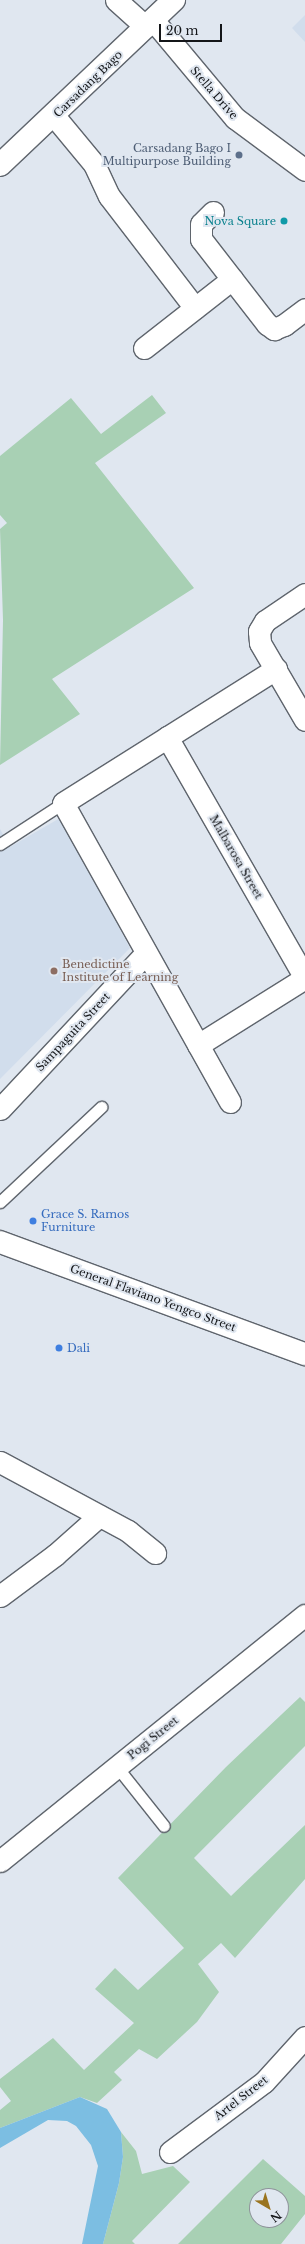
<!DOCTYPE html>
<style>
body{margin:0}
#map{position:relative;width:305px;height:2244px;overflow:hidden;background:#e0e7f0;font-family:"Libre Baskerville",serif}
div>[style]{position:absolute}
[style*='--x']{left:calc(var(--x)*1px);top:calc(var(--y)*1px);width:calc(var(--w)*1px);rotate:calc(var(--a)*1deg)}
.built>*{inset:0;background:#d1ddec}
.green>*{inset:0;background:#a8d0b4}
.water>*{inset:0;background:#7cbee2}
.roads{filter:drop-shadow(1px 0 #5f656d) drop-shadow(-1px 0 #5f656d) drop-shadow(0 1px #5f656d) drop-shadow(0 -1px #5f656d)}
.service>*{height:11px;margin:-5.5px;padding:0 5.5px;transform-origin:5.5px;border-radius:5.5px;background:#fff}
.minor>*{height:21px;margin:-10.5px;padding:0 10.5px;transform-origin:10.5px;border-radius:10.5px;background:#fff}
.tertiary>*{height:22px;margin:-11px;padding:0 11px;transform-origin:11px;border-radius:11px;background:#fff}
.secondary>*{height:22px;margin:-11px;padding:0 11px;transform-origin:11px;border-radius:11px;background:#fff}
.dots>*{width:11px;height:11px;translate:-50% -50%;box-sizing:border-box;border:2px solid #e0e7f0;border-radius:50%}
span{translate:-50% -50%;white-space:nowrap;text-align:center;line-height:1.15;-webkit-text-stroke:4px #e0e7f0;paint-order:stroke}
.street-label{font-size:11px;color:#141619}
.service-label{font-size:11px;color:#4e5e75}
.right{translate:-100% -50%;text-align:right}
.culture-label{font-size:11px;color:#0d838f}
.education-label{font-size:11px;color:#785e54}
.left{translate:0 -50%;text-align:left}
.shop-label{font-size:11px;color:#366cbe}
.north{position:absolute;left:249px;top:2188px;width:40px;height:40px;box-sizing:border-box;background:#e0e7f0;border:1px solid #8e939a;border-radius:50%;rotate:142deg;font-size:11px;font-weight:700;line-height:16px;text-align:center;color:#141619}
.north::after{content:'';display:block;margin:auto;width:14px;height:18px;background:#9a741f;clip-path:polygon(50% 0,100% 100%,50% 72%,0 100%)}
.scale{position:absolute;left:159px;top:24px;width:63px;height:18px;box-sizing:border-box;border:2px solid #141619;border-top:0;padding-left:5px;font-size:12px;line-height:14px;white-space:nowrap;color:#141619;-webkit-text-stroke:3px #e0e7f0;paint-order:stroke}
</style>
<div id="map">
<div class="built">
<i style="clip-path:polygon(305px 15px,305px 42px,292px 28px)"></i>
<i style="clip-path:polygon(60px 818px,130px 948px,0 1079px,0 829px,10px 847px)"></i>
</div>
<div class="green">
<i style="clip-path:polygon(152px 395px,166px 413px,95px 463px,194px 588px,52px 679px,80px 714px,0 765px,3px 620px,0 529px,7px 523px,0 515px,0 456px,71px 398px,101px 434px)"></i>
<i style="clip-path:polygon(300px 1697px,305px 1702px,305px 1746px,194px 1858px,231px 1896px,305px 1825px,305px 1879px,235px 1958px,221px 1943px,198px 1964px,219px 1992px,197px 2022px,157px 2059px,139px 2049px,114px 2072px,122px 2080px,97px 2103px,80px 2097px,0 2128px,0 2110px,11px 2101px,0 2087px,0 2079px,53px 2038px,84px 2070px,134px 2023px,95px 1989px,115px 1968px,138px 1990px,184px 1948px,118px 1878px,226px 1767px)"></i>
<i style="clip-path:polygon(121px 2132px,136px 2151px,142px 2174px,173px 2166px,190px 2182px,132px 2241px,135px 2244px,103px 2244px,119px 2183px,123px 2157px)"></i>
<i style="clip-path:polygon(evenodd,263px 2159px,305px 2196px,305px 2214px,281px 2244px,178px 2244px,263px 2159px,257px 2196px,281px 2196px,281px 2220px,257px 2220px,257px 2196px)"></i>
</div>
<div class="water">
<i style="clip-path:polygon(80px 2097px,107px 2109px,121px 2132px,123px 2157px,119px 2183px,103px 2244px,82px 2244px,98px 2166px,91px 2145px,76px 2126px,67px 2121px,48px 2120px,0 2148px,0 2128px)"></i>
</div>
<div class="roads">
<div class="service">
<i style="--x:0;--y:844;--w:75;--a:-33.1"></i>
<i style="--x:0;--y:1202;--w:139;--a:-43.2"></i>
<i style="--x:117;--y:1767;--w:75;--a:51.5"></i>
</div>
<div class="minor">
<i style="--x:116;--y:0;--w:40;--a:42"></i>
<i style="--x:153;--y:20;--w:128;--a:50.1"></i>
<i style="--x:235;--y:118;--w:87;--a:36.6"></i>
<i style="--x:55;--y:117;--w:61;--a:50.3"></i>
<i style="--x:94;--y:164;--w:35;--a:65"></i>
<i style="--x:109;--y:196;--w:141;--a:52.5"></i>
<i style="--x:213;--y:212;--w:17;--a:135"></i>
<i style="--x:201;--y:224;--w:15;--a:90"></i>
<i style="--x:201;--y:239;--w:108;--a:52.2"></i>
<i style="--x:267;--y:324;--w:9;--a:36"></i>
<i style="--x:274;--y:329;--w:11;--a:-22"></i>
<i style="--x:284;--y:325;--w:26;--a:-37"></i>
<i style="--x:144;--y:348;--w:112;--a:-38.1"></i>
<i style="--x:305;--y:594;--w:48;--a:146"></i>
<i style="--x:265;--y:621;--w:12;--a:121"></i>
<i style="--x:259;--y:631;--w:12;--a:85"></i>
<i style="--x:260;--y:643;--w:89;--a:59.7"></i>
<i style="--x:167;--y:737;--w:278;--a:60.2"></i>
<i style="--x:198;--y:1045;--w:126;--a:-32.1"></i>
<i style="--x:230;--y:1102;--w:342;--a:-119.2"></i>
<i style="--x:63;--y:803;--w:252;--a:-32.2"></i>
<i style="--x:0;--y:1109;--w:212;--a:-46.9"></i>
<i style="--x:0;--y:1462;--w:145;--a:28.3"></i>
<i style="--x:128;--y:1531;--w:35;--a:39"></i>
<i style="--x:0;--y:1596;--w:69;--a:-36.7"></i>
<i style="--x:55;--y:1555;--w:59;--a:-41.6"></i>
<i style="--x:0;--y:1861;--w:392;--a:-38.9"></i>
<i style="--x:170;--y:2152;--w:117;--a:-36.7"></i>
<i style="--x:264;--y:2082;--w:61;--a:-47.7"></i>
</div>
<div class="tertiary">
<i style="--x:0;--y:165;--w:240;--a:-43.5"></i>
</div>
<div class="secondary">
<i style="--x:0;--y:1242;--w:325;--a:20.2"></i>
</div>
</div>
<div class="dots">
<i style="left:239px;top:155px;background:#5c6f8a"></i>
<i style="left:284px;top:221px;background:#0f9aa8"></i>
<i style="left:54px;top:971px;background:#8d6e63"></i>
<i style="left:33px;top:1221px;background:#3f7fe0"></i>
<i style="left:59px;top:1348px;background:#3f7fe0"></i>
</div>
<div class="street-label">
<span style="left:88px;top:84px;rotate:-44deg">Carsadang Bago</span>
<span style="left:214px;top:93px;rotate:49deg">Stella Drive</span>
<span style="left:236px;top:857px;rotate:60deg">Malbarosa Street</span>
<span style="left:73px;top:1032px;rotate:-47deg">Sampaguita Street</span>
<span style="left:153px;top:1298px;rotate:20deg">General Flaviano Yengco Street</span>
<span style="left:153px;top:1738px;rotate:-39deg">Pogi Street</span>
<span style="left:241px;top:2098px;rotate:-38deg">Artel Street</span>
</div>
<div class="service-label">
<span class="right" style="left:231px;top:155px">Carsadang Bago I<br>Multipurpose Building</span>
</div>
<div class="culture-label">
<span class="right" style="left:276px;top:221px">Nova Square</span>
</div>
<div class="education-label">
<span class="left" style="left:62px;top:971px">Benedictine<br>Institute of Learning</span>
</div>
<div class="shop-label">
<span class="left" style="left:41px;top:1221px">Grace S. Ramos<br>Furniture</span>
<span class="left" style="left:67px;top:1348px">Dali</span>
</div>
<div class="north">N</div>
<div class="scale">20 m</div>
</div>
